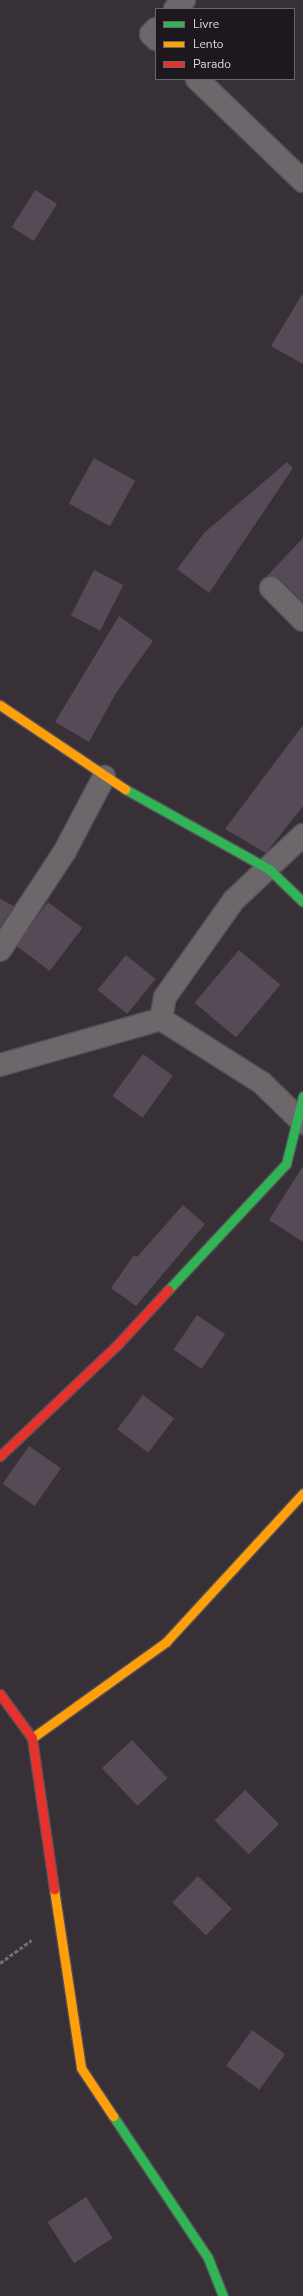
<!DOCTYPE html>
<style>
body{margin:0}
#map{position:relative;width:303px;height:2296px;overflow:hidden;background:#373137;font-family:"Nunito Sans",sans-serif}
div>[style]{position:absolute}
[style*='--x']{left:calc(var(--x)*1px);top:calc(var(--y)*1px);width:calc(var(--w)*1px);rotate:calc(var(--a)*1deg)}
.building>*{inset:0;background:#554a56;transform-origin:0 0}
.path>*{height:2.5px;margin-top:-1.25px;transform-origin:0;background:repeating-linear-gradient(90deg,#726e72 0 4px,transparent 0 6px)}
.roads{filter:drop-shadow(1px 0 #544f55) drop-shadow(-1px 0 #544f55) drop-shadow(0 1px #544f55) drop-shadow(0 -1px #544f55)}
.street>*{height:22px;margin:-11px;padding:0 11px;transform-origin:11px;border-radius:11px;background:#6b676b}
.fast>*{height:9px;margin:-4.5px;padding:0 4.5px;transform-origin:4.5px;border-radius:4.5px;background:#30b455}
.slow>*{height:9px;margin:-4.5px;padding:0 4.5px;transform-origin:4.5px;border-radius:4.5px;background:#ff9f0a}
.jam>*{height:9px;margin:-4.5px;padding:0 4.5px;transform-origin:4.5px;border-radius:4.5px;background:#e5322d}
span{translate:-50% -50%;white-space:nowrap;text-align:center;line-height:1.15;-webkit-text-stroke:3px #1d181d;paint-order:stroke}
.legend{position:absolute;left:155px;top:8px;width:140px;height:72px;box-sizing:border-box;background:#1d181d;border:1px solid #6a646b;margin:0;padding:5px 7px;list-style:none;font-size:12px;color:#ded7df}
.legend li{display:flex;align-items:center;gap:8px;height:20px}
.legend b{width:20px;border:1px solid #6a646b}
</style>
<div id="map">
<div class="building">
<i style="left:35px;top:190px;width:26px;height:44px;rotate:32deg"></i>
<i style="clip-path:polygon(303px 293px,303px 364px,271px 346px)"></i>
<i style="left:94px;top:458px;width:47px;height:52px;rotate:29deg"></i>
<i style="clip-path:polygon(287px 462px,293px 468px,209px 593px,177px 569px,205px 532px)"></i>
<i style="clip-path:polygon(303px 538px,303px 602px,280px 579px,267px 576px)"></i>
<i style="left:94px;top:570px;width:33px;height:51px;rotate:27deg"></i>
<i style="clip-path:polygon(119px 616px,153px 641px,116px 693px,89px 742px,55px 722px)"></i>
<i style="clip-path:polygon(303px 725px,303px 806px,266px 853px,225px 829px)"></i>
<i style="clip-path:polygon(0 899px,14px 906px,0 927px)"></i>
<i style="left:48px;top:902px;width:43px;height:54px;rotate:37deg"></i>
<i style="left:239px;top:950px;width:54px;height:69px;rotate:40deg"></i>
<i style="left:126px;top:955px;width:38px;height:45px;rotate:39deg"></i>
<i style="left:143px;top:1054px;width:37px;height:52px;rotate:36deg"></i>
<i style="clip-path:polygon(303px 1166px,303px 1242px,269px 1220px)"></i>
<i style="clip-path:polygon(183px 1205px,205px 1224px,136px 1306px,111px 1288px,134px 1255px,137px 1257px)"></i>
<i style="left:197px;top:1315px;width:34px;height:42px;rotate:34deg"></i>
<i style="left:143px;top:1395px;width:39px;height:43px;rotate:37deg"></i>
<i style="left:29px;top:1446px;width:39px;height:46px;rotate:35deg"></i>
<i style="left:132px;top:1740px;width:52px;height:41px;rotate:47deg"></i>
<i style="left:245px;top:1790px;width:48px;height:43px;rotate:45deg"></i>
<i style="left:198px;top:1876px;width:47px;height:37px;rotate:44deg"></i>
<i style="left:252px;top:2030px;width:41px;height:44px;rotate:36deg"></i>
<i style="left:86px;top:2197px;width:49px;height:46px;rotate:57deg"></i>
</div>
<div class="path">
<i style="--x:0;--y:1963;--w:39;--a:-36"></i>
</div>
<div class="roads">
<div class="street">
<i style="--x:175;--y:9;--w:13;--a:-45"></i>
<i style="--x:156;--y:29;--w:7;--a:135"></i>
<i style="--x:151;--y:34;--w:7;--a:45"></i>
<i style="--x:197;--y:79;--w:147;--a:43.9"></i>
<i style="--x:271;--y:588;--w:45;--a:45"></i>
<i style="--x:0;--y:950;--w:118;--a:-56.7"></i>
<i style="--x:65;--y:851;--w:84;--a:-62.2"></i>
<i style="--x:161;--y:1019;--w:22;--a:-80"></i>
<i style="--x:165;--y:997;--w:119;--a:-54.6"></i>
<i style="--x:234;--y:900;--w:95;--a:-43.3"></i>
<i style="--x:0;--y:1065;--w:167;--a:-15.9"></i>
<i style="--x:161;--y:1019;--w:120;--a:32.4"></i>
<i style="--x:262;--y:1083;--w:57;--a:44.3"></i>
</div>
<div class="fast">
<i style="--x:125;--y:789;--w:165;--a:29.1"></i>
<i style="--x:269;--y:869;--w:47;--a:44.1"></i>
<i style="--x:168;--y:1290;--w:173;--a:-46.9"></i>
<i style="--x:286;--y:1164;--w:70;--a:-76"></i>
<i style="--x:113;--y:2116;--w:171;--a:56.2"></i>
<i style="--x:208;--y:2258;--w:41;--a:68.5"></i>
</div>
<div class="slow">
<i style="--x:0;--y:705;--w:151;--a:33.9"></i>
<i style="--x:32;--y:1738;--w:165;--a:-35.6"></i>
<i style="--x:166;--y:1642;--w:202;--a:-47.4"></i>
<i style="--x:54;--y:1889;--w:181;--a:81.4"></i>
<i style="--x:81;--y:2068;--w:58;--a:56.3"></i>
</div>
<div class="jam">
<i style="--x:0;--y:1456;--w:163;--a:-43.5"></i>
<i style="--x:118;--y:1344;--w:74;--a:-47.2"></i>
<i style="--x:0;--y:1694;--w:54;--a:54"></i>
<i style="--x:32;--y:1738;--w:153;--a:81.7"></i>
</div>
</div>
<ul class="legend">
<li><b style="height:5px;background:#30b455"></b>Livre</li>
<li><b style="height:5px;background:#ff9f0a"></b>Lento</li>
<li><b style="height:5px;background:#e5322d"></b>Parado</li>
</ul>
</div>
